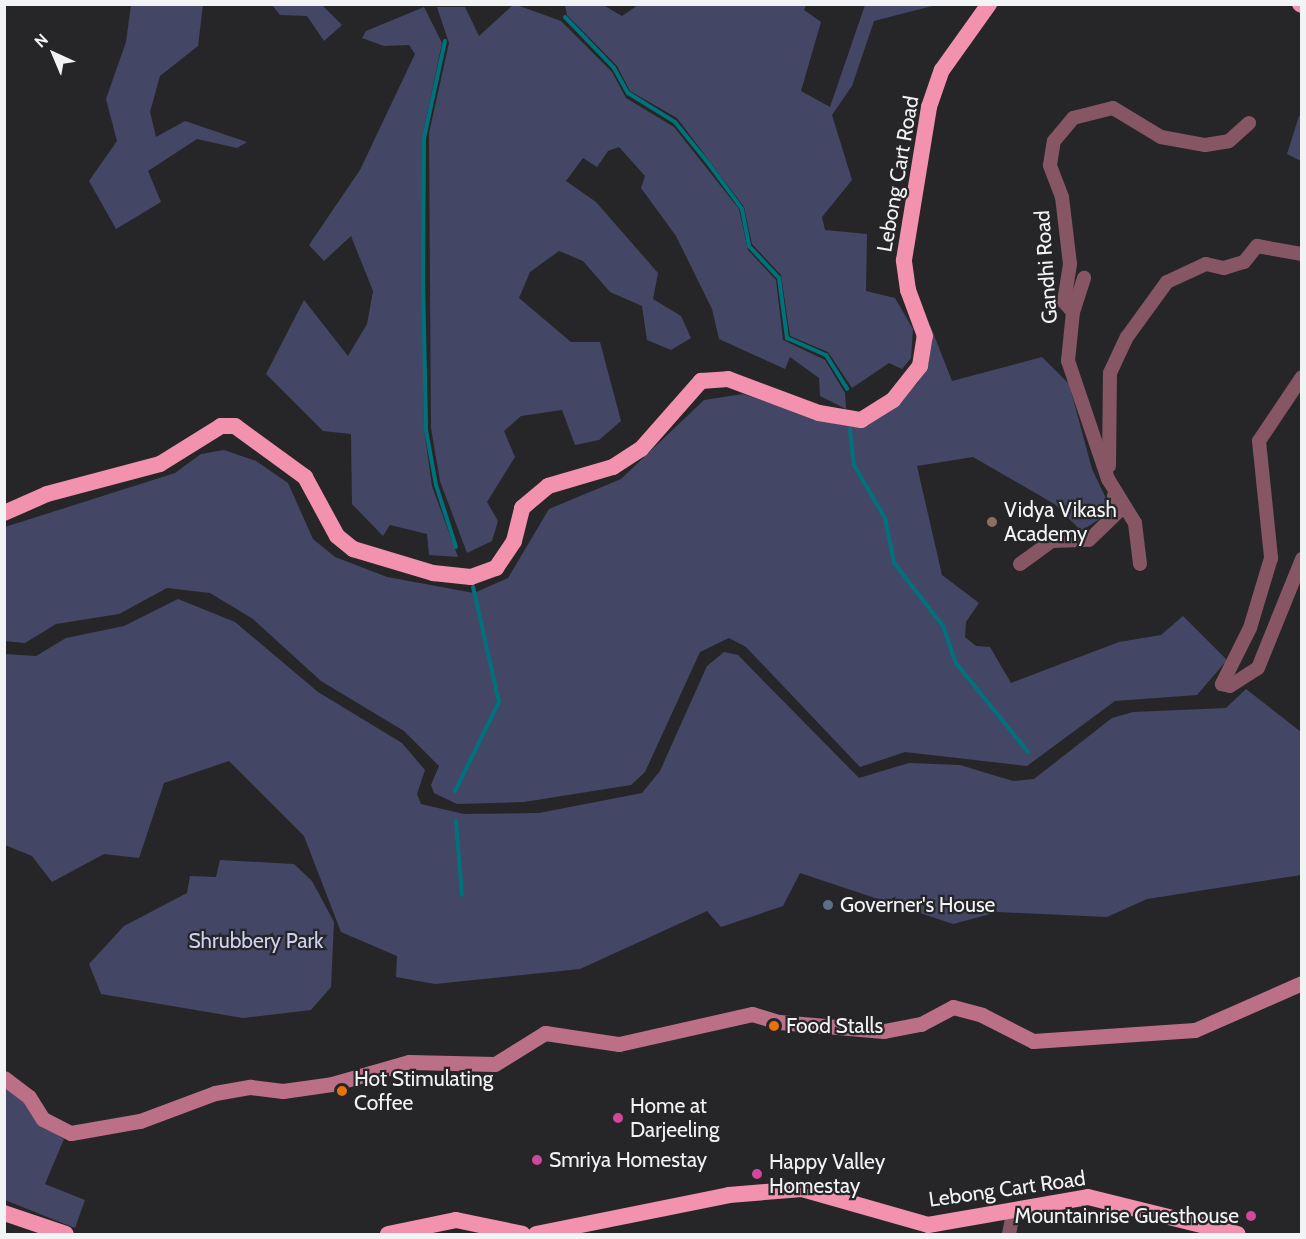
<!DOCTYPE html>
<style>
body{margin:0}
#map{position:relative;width:1306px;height:1239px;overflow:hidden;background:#262629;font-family:Cabin,sans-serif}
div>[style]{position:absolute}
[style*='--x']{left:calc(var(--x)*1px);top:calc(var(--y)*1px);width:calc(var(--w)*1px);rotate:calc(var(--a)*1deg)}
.green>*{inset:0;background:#444665}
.stream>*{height:4px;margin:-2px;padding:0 2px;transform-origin:2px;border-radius:2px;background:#00727b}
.minor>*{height:14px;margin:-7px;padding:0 7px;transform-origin:7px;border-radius:7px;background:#865665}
.secondary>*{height:15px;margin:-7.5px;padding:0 7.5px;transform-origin:7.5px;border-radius:7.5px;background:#bc7087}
.trunk>*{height:16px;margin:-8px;padding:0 8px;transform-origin:8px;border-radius:8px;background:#f292af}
.dots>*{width:16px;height:16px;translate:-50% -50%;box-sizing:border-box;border:3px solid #262629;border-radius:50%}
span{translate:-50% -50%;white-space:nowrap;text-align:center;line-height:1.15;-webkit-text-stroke:4.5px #262629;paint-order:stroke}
.street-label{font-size:21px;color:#f2f3f5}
.poi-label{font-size:21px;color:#f2f3f5}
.left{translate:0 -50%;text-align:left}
.right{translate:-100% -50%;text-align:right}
.park-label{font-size:21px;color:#cdd0f2}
.frame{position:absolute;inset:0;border:6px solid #f2f3f5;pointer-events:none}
.north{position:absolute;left:24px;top:24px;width:60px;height:60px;-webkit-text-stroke:4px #262629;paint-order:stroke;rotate:316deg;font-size:16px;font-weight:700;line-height:24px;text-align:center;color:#f2f3f5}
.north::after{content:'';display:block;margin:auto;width:21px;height:27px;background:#f2f3f5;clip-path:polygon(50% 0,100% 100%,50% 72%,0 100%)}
</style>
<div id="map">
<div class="green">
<i style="clip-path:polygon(514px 4px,561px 21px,612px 72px,626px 98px,674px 127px,739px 209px,748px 250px,776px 280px,783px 340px,825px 360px,845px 393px,846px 409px,820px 396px,819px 378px,790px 357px,785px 369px,719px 339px,712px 309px,676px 236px,641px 188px,645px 176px,619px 147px,608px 151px,597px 167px,583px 158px,566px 181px,596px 202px,658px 273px,653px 299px,681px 316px,691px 338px,671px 350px,647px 340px,642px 306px,610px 292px,583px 261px,559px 251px,530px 272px,519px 298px,571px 342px,600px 342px,621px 421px,599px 440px,575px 445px,562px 410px,521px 416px,504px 431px,515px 457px,487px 502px,498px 521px,492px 541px,467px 553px,440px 481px,431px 428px,429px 133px,449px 43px,437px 7px,465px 7px,479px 36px)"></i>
<i style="clip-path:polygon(131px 5px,203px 5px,198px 46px,160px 76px,150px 112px,156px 137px,185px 121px,247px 142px,237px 148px,197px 139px,148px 171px,161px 202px,116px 229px,89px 181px,117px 141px,106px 99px,126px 42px)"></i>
<i style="clip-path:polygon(272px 5px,322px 5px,342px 25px,324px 41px,307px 16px,280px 15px)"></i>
<i style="clip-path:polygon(565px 5px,603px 5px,622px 16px,638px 5px,806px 5px,804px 10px,821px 22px,801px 91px,830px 107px,865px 5px,936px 5px,874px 21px,852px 86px,832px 115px,852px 180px,822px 217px,825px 230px,867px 234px,866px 291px,895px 298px,913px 329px,911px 358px,902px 369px,889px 363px,852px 388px,828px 352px,790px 336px,781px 275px,752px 244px,744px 207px,677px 118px,630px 91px,617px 66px,567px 15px)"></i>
<i style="clip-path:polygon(424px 7px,442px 43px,422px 139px,424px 429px,432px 486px,458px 557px,429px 555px,427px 534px,390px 525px,383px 536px,352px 504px,351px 434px,323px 431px,266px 374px,304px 300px,348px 356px,367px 324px,373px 291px,351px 236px,324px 261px,309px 245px,360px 170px,415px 54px,409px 45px,384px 46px,362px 38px,366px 31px)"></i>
<i style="clip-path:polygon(1299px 116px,1301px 116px,1301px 161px,1287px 154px)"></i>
<i style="clip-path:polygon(930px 325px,952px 381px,1042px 357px,1069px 384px,1092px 469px,1112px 511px,1081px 531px,1056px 505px,973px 457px,917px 466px,942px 575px,979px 603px,966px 622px,965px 637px,976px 646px,990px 647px,1011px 683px,1119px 642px,1161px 635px,1183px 616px,1227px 660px,1197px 695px,1115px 701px,1027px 766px,905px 752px,860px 767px,746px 647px,729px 638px,700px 652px,645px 772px,631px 785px,524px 802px,457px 804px,434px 793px,431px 785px,439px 766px,404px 731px,321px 681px,253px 619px,210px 593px,167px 588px,119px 614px,56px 624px,25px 643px,5px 641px,5px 527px,175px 473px,201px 454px,224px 450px,256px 461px,288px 483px,313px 539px,335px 557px,387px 577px,474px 593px,508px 578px,549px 509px,621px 479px,704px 400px,743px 394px,826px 421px,890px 408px,917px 384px,929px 363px)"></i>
<i style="clip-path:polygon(178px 599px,235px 622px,318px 692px,402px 743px,425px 770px,417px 794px,421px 804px,464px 814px,539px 813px,642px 793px,660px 771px,707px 666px,724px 652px,738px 655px,859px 778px,909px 763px,960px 765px,1013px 781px,1034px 779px,1112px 718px,1133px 712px,1226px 708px,1246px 689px,1301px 732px,1301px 875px,1147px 899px,1107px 917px,998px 912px,953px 924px,800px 873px,783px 906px,721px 927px,707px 911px,580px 969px,435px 984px,396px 977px,397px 956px,341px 932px,304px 836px,229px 761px,164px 783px,139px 858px,104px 854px,52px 882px,32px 856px,5px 845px,5px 654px,36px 656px,66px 638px,124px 626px)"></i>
<i style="clip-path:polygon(220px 860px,294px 864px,312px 881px,334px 922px,331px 987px,311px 1010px,243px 1018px,101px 994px,89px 964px,124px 926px,187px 893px,190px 876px,216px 877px)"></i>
<i style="clip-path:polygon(4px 1084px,26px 1101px,36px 1121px,64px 1139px,45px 1184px,85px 1200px,75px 1228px,5px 1200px)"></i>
</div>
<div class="stream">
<i style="--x:565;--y:17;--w:71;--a:46.1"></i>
<i style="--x:614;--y:68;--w:29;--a:61"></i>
<i style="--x:628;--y:93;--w:55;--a:31.7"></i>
<i style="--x:675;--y:122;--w:54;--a:51"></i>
<i style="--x:709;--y:164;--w:56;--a:53.7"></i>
<i style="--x:742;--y:209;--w:38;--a:79"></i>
<i style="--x:749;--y:246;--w:44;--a:46.8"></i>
<i style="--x:779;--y:278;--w:61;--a:82.4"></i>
<i style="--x:787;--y:338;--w:43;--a:23.6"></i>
<i style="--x:826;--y:355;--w:40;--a:58"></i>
<i style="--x:445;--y:41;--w:99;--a:102.2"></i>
<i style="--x:424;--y:138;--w:143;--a:90.4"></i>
<i style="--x:423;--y:281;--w:149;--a:88.8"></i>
<i style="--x:426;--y:430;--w:56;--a:79.7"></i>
<i style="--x:436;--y:485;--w:65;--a:72.1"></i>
<i style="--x:850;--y:429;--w:36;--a:84"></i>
<i style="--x:854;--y:465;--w:61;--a:59.7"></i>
<i style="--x:885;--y:518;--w:46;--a:78.7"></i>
<i style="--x:894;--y:563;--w:80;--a:52.1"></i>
<i style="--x:943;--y:626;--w:39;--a:71"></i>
<i style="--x:956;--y:663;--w:114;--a:51"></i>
<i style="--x:455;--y:791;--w:99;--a:-63.7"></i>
<i style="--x:499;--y:702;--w:118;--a:-102.7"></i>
<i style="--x:456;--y:821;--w:74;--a:85.4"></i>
</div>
<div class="minor">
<i style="--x:1073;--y:312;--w:36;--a:-72"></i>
<i style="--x:1302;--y:377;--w:77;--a:123.9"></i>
<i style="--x:1259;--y:441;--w:118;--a:84.1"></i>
<i style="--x:1271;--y:558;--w:73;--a:106.7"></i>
<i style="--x:1250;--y:628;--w:63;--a:116.6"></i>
<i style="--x:1222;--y:684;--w:8;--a:14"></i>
<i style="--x:1230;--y:686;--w:33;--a:-33"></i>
<i style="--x:1258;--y:668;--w:118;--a:-68"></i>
<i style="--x:1109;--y:466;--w:93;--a:-89.4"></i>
<i style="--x:1110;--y:373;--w:40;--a:-65"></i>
<i style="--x:1127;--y:337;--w:68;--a:-54"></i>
<i style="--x:1167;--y:282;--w:43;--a:-24.8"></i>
<i style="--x:1206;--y:264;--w:18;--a:13"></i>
<i style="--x:1224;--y:268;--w:21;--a:-17"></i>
<i style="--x:1244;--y:262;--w:21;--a:-51"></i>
<i style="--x:1257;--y:246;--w:46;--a:10.1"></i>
<i style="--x:1020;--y:564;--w:39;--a:-36"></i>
<i style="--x:1052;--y:541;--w:37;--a:-2"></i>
<i style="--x:1089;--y:540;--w:42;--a:-44"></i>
<i style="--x:1119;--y:511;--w:16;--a:-108"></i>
<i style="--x:1140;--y:564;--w:41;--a:-97"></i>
<i style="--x:1135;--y:523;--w:52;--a:-121.5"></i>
<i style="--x:1108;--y:479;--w:125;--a:-108.7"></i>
<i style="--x:1068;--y:361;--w:49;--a:-84.2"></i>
<i style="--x:1073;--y:312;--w:13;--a:-132"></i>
<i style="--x:1064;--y:302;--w:38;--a:-81"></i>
<i style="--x:1070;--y:264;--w:67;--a:-96.8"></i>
<i style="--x:1062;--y:197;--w:34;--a:-111"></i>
<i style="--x:1050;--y:165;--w:24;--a:-81"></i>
<i style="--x:1054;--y:141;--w:30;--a:-50"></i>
<i style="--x:1073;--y:118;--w:41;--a:-14"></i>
<i style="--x:1113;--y:108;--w:56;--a:31.1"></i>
<i style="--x:1161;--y:137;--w:45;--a:10.3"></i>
<i style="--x:1205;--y:145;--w:24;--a:-9"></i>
<i style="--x:1229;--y:141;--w:27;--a:-42"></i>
<i style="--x:1009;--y:1234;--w:16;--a:-79"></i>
<i style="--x:1012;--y:1218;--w:12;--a:-42"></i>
</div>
<div class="secondary">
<i style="--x:4;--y:1078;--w:31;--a:37"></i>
<i style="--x:29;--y:1097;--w:26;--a:58"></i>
<i style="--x:43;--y:1119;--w:31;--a:27"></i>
<i style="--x:71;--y:1133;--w:70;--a:-9.9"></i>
<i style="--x:140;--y:1121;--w:80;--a:-20.5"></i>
<i style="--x:215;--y:1093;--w:36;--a:-10"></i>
<i style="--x:250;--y:1087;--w:33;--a:7"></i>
<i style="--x:283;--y:1091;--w:49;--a:-8.1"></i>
<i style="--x:332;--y:1084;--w:80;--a:-15.9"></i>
<i style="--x:409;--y:1062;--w:86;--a:1.3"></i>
<i style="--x:495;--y:1064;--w:59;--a:-31.8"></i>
<i style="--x:545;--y:1033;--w:75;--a:8.5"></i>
<i style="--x:619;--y:1044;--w:136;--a:-12.7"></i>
<i style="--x:752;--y:1014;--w:28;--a:17"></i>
<i style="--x:779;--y:1022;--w:105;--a:4.9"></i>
<i style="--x:884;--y:1031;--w:38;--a:-11"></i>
<i style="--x:921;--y:1024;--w:36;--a:-28"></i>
<i style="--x:953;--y:1007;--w:30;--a:15"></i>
<i style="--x:982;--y:1015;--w:57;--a:27"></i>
<i style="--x:1033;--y:1041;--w:162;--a:-3.9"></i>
<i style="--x:1195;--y:1030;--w:117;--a:-23.7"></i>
</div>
<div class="trunk">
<i style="--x:1300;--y:4;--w:2;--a:27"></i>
<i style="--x:4;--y:513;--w:47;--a:-23.8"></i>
<i style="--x:47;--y:494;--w:117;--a:-14.9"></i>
<i style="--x:160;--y:464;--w:72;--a:-31.9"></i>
<i style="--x:221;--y:426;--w:14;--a:0"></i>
<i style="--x:235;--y:426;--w:87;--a:36.1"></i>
<i style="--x:305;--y:477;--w:67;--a:61.5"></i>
<i style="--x:337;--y:536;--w:21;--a:39"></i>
<i style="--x:353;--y:549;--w:84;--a:16.7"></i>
<i style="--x:433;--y:573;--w:38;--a:6"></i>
<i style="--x:471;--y:577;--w:27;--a:-20"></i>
<i style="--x:496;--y:568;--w:32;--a:-56"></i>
<i style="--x:514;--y:541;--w:34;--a:-76"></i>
<i style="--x:522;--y:508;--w:34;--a:-40"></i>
<i style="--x:548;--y:486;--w:68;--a:-16.3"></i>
<i style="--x:613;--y:467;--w:33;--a:-33"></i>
<i style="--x:641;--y:449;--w:91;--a:-48.6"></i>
<i style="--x:701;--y:381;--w:27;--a:-4"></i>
<i style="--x:728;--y:379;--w:97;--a:20.5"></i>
<i style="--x:819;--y:413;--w:43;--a:9.5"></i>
<i style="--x:861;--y:420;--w:38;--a:-32"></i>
<i style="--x:893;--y:400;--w:43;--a:-51.5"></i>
<i style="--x:920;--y:366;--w:30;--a:-81"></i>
<i style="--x:925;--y:336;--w:49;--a:-110.3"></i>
<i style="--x:908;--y:290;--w:30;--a:-98"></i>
<i style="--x:904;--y:260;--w:155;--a:-80.7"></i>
<i style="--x:929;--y:107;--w:39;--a:-71"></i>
<i style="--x:942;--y:70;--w:81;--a:-54.5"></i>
<i style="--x:4;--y:1213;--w:65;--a:18.7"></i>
<i style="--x:388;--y:1234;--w:69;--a:-11.6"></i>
<i style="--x:456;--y:1220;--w:68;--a:11.8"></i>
<i style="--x:536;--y:1234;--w:197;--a:-11.4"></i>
<i style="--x:729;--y:1195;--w:73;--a:-4.7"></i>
<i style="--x:802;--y:1189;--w:131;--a:15.9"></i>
<i style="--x:928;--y:1225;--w:162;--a:-9.9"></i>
<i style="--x:1088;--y:1197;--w:154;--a:13.9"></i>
</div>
<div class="dots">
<i style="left:992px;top:522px;background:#8d6e63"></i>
<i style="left:828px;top:905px;background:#5c6f8a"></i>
<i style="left:774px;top:1026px;background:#e8710a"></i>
<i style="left:342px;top:1091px;background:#e8710a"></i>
<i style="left:618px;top:1118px;background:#d1479c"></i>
<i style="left:537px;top:1160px;background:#d1479c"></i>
<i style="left:757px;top:1174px;background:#d1479c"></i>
<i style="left:1251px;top:1216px;background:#d1479c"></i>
</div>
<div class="street-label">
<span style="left:898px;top:174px;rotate:-80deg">Lebong Cart Road</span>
<span style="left:1046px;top:267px;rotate:-94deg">Gandhi Road</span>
<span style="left:1007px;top:1189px;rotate:-8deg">Lebong Cart Road</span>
</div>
<div class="poi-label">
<span class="left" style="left:1004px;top:522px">Vidya Vikash<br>Academy</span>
<span class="left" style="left:840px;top:905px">Governer's House</span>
<span class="left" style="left:786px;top:1026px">Food Stalls</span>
<span class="left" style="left:354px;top:1091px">Hot Stimulating<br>Coffee</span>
<span class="left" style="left:630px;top:1118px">Home at<br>Darjeeling</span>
<span class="left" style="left:549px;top:1160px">Smriya Homestay</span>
<span class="left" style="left:769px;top:1174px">Happy Valley<br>Homestay</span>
<span class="right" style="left:1239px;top:1216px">Mountainrise Guesthouse</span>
</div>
<div class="park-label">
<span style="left:256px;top:941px">Shrubbery Park</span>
</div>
<div class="frame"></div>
<div class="north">N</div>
</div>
